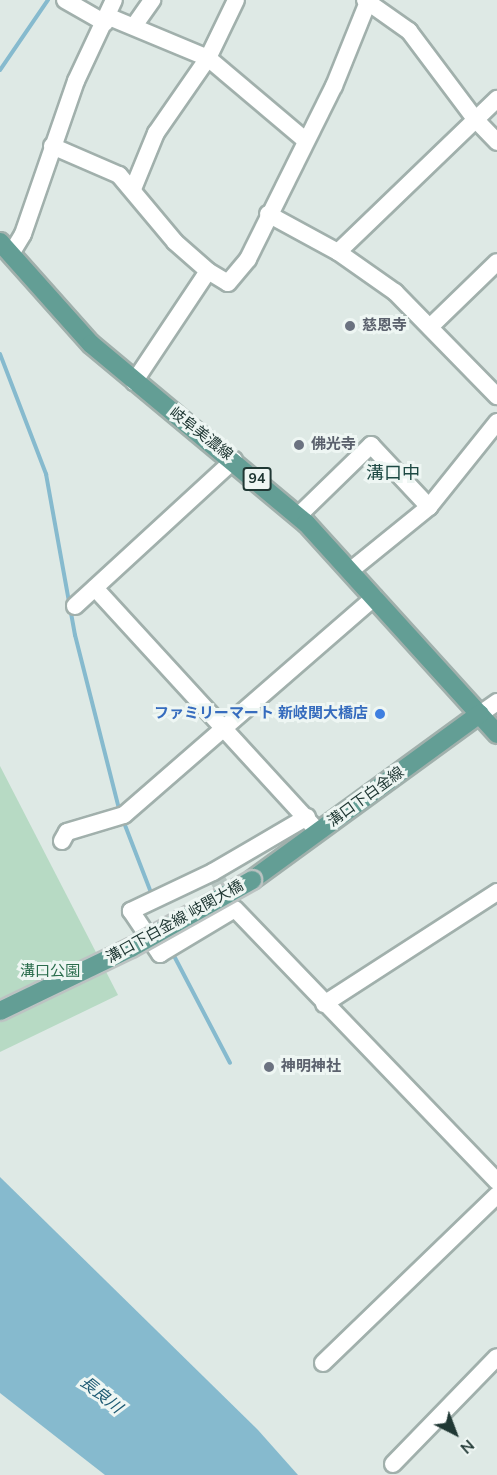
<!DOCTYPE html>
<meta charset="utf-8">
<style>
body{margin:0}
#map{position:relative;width:497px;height:1475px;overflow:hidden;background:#dee9e5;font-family:"Nunito Sans","Noto Sans JP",sans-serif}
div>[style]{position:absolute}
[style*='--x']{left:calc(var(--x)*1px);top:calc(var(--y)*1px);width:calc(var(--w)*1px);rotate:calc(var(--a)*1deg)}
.green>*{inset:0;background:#b7dac4}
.water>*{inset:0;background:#86bace}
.stream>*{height:4px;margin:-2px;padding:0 2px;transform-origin:2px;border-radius:2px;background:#86bace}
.minor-tunnel>*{height:16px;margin-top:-8px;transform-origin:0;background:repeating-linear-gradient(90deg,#b8c6c2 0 16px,transparent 0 24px)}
.roads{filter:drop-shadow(2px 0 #a1b0ac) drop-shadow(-2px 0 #a1b0ac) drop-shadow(0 2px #a1b0ac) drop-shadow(0 -2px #a1b0ac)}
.minor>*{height:16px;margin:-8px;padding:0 8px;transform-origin:8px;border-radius:8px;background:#fff}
.major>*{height:18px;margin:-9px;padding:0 9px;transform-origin:9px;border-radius:9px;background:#639e95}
.bridges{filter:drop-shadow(2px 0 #bcc3c2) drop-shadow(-2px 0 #bcc3c2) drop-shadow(0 2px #bcc3c2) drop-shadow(0 -2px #bcc3c2)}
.major-bridge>*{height:18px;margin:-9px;padding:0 9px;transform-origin:9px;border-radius:9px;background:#639e95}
.dots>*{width:16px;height:16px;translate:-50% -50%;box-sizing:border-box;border:3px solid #eef6f3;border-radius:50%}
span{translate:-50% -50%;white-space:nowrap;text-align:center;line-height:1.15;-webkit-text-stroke:6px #eef6f3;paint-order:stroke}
.shield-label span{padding:2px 4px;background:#eef6f3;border:2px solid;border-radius:4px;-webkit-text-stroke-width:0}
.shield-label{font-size:14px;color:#203834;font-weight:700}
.worship-label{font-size:15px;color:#5b616d;font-weight:700}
.left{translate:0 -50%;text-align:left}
.street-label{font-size:15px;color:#203834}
.shop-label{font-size:15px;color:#366cbe;font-weight:700}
.right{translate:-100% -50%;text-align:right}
.park-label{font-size:15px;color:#2b6d4d}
.water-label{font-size:16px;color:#1c5972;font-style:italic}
.quarter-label{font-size:18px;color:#1d4943}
.north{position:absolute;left:425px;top:1403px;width:60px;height:60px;-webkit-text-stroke:4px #eef6f3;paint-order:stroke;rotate:138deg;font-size:16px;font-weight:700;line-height:24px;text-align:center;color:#203834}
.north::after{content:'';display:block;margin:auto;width:21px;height:27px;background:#203834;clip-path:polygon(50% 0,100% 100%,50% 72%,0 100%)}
</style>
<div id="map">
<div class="green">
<i style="clip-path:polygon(0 766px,118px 995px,0 1052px)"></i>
</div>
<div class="water">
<i style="clip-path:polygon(0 1177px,258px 1430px,298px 1475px,105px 1475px,0 1393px)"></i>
</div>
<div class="stream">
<i style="--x:0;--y:70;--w:85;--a:-55.6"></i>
<i style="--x:0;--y:354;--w:129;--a:69"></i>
<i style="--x:46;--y:474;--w:164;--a:79.8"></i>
<i style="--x:75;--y:635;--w:184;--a:75.8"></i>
<i style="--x:123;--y:820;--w:80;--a:68.9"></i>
<i style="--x:172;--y:952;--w:125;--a:62.4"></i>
</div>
<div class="minor-tunnel">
<i style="--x:213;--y:872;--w:39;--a:59"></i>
</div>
<div class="roads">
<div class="minor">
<i style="--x:65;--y:0;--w:46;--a:29.9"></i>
<i style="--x:365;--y:0;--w:54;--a:35.2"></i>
<i style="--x:409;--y:31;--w:110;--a:53.1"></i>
<i style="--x:475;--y:119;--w:32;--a:46"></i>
<i style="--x:107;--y:16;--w:109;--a:22.6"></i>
<i style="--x:208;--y:58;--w:127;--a:40.2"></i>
<i style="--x:134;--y:26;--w:32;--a:-55"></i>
<i style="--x:52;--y:146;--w:73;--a:23.4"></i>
<i style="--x:119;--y:175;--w:87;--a:50.1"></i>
<i style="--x:175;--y:242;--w:44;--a:41.3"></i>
<i style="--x:133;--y:189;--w:61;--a:-67.7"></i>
<i style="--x:156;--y:133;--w:91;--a:-55.3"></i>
<i style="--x:208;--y:58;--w:64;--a:-64.2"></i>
<i style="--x:268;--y:214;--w:80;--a:28.5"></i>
<i style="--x:338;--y:252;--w:70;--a:35.1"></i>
<i style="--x:395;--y:292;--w:146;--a:45.6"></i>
<i style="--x:338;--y:252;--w:221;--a:-43.9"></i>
<i style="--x:11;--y:254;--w:23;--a:-59"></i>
<i style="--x:23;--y:234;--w:162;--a:-70.9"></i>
<i style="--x:76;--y:81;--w:89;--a:-64.9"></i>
<i style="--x:430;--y:327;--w:93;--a:-44.1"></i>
<i style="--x:134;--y:382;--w:133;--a:-56.3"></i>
<i style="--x:208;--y:271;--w:23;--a:31"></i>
<i style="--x:228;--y:283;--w:31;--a:-50"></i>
<i style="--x:248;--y:259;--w:193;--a:-63.6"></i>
<i style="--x:334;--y:86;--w:91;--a:-68"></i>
<i style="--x:298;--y:516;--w:102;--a:-44.2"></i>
<i style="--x:371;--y:445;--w:85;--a:46.9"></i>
<i style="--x:350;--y:571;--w:102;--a:-39"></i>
<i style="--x:429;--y:507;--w:109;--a:-51.3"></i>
<i style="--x:95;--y:588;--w:323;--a:47.5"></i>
<i style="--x:75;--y:606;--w:216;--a:-42.6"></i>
<i style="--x:480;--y:714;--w:21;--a:-35"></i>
<i style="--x:307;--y:817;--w:109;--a:149.7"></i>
<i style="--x:213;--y:872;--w:91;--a:154.6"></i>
<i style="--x:131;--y:911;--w:52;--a:56"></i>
<i style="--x:160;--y:954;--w:87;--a:-31"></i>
<i style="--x:235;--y:909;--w:378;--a:46.1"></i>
<i style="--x:62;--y:841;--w:10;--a:-61"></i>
<i style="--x:67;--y:832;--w:59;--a:-16.6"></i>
<i style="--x:124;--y:815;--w:332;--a:-41"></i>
<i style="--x:324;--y:1004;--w:206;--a:-32.9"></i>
<i style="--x:323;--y:1363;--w:242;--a:-44"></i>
<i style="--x:393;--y:1464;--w:149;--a:-45.8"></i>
</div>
<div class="major">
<i style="--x:0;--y:242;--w:137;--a:48.3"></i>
<i style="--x:91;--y:344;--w:280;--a:39.8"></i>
<i style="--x:306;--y:523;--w:285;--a:47.8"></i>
<i style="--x:252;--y:880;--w:282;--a:-36.1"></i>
</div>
</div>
<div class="bridges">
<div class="major-bridge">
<i style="--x:0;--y:1011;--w:145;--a:-25.7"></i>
<i style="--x:131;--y:948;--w:139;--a:-29.3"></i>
</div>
</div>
<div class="dots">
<i style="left:350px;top:326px;background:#6b7280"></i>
<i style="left:299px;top:445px;background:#6b7280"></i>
<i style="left:380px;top:714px;background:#3f7fe0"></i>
<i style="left:269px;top:1067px;background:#6b7280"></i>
</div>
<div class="shield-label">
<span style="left:257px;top:479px">94</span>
</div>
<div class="worship-label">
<span class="left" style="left:362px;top:326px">慈恩寺</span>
<span class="left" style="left:311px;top:445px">佛光寺</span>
<span class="left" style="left:281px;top:1067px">神明神社</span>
</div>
<div class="street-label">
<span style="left:201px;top:434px;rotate:38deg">岐阜美濃線</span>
<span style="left:366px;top:797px;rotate:-36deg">溝口下白金線</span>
<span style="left:175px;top:922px;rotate:-29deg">溝口下白金線 岐関大橋</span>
</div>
<div class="shop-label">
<span class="right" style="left:368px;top:714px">ファミリーマート 新岐関大橋店</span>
</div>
<div class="park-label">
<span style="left:50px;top:972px">溝口公園</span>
</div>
<div class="water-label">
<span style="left:101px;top:1395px;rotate:39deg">長良川</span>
</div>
<div class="quarter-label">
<span style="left:393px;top:473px">溝口中</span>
</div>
<div class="north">N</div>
</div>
